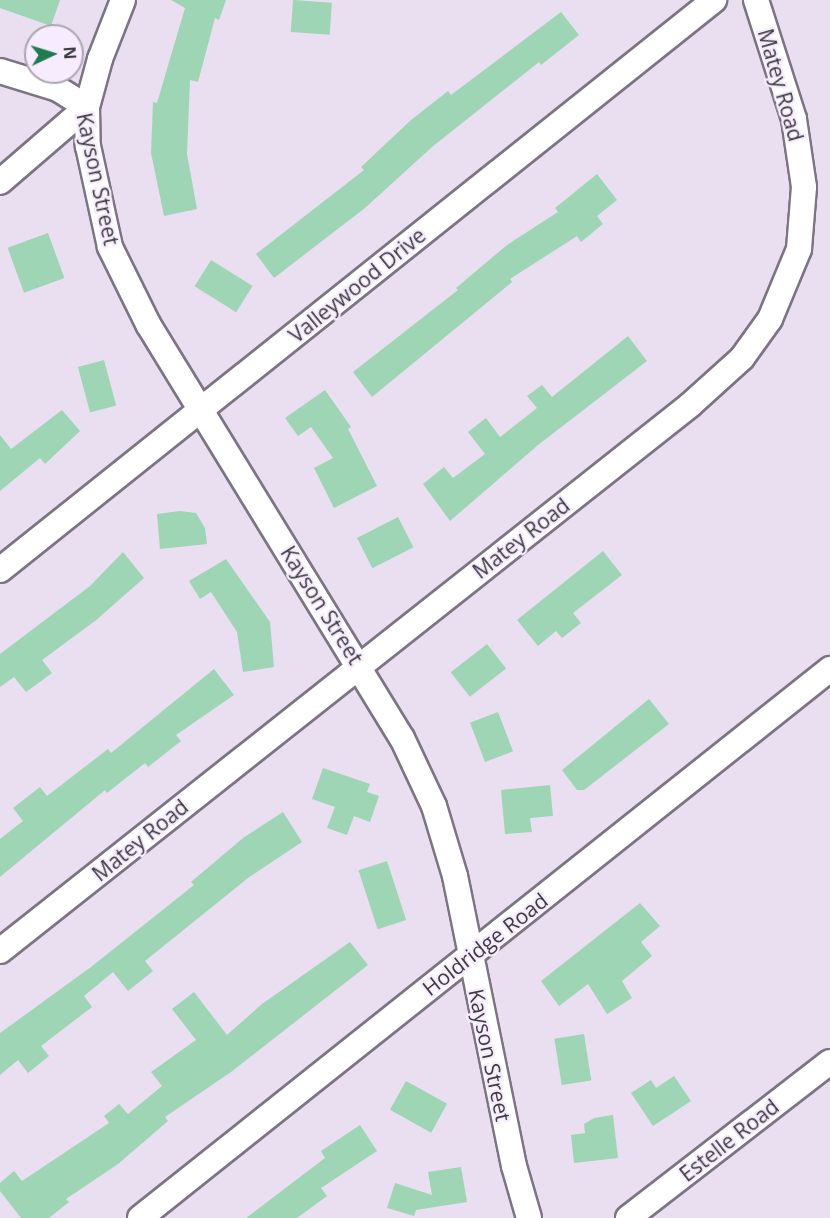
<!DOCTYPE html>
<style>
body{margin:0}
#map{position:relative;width:830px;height:1218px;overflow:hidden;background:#e9dff0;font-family:"Open Sans",sans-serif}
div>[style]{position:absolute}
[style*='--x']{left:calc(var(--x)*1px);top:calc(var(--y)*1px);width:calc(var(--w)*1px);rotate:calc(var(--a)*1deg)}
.building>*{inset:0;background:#9ed5b5;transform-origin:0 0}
.roads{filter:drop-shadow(2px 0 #7d7483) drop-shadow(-2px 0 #7d7483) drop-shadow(0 2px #7d7483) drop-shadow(0 -2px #7d7483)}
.street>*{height:24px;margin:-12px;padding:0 12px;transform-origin:12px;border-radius:12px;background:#fff}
span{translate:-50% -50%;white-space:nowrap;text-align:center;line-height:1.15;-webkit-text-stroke:4.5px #f6ecfe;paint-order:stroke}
.street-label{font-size:21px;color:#3d3a40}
.north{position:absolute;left:24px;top:24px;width:60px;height:60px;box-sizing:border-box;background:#f6ecfe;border:2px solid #aca5b2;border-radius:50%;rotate:86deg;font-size:16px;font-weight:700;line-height:24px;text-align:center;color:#3d3a40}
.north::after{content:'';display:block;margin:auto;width:21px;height:27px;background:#1f7b50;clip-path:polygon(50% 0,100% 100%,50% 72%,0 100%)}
</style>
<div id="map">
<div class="building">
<i style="clip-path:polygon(0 0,60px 0,51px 26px,0 8px)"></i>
<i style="clip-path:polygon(171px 0,226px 0,219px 20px,215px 18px,198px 82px,190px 80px,187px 154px,197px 209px,164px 216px,151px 153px,153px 102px,157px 103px,185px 8px)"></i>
<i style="left:293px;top:0;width:39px;height:32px;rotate:4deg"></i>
<i style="clip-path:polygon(561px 12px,579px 35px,541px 65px,539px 62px,432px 147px,365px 208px,274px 278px,256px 254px,364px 170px,361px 167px,411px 120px,448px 91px,451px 95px)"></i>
<i style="clip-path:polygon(597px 174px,617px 200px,597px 216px,603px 224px,581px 242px,577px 236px,510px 279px,512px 282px,372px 397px,353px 372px,458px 290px,456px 288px,507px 245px,558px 212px,555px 208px)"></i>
<i style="left:48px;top:233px;width:48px;height:43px;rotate:70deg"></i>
<i style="left:211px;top:260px;width:49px;height:31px;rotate:32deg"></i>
<i style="clip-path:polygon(628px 336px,647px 361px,538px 445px,450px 521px,423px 484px,444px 467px,453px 478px,485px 454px,468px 432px,486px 418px,500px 437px,537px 408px,527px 396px,542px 385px,552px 397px)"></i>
<i style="left:104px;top:360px;width:47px;height:27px;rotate:75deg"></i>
<i style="clip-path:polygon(325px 390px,351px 427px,348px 429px,377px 486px,334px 508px,314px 468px,333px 458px,311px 427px,298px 436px,285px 418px)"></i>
<i style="clip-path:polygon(62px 410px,80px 431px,45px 464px,40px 458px,0 491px,0 435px,11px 449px)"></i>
<i style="clip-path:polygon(180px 511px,196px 513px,205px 528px,207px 544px,160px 549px,157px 514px)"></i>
<i style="left:398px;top:517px;width:34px;height:46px;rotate:63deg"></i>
<i style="clip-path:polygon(603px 551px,622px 575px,573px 613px,581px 623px,562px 638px,556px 631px,538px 646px,517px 620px)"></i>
<i style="clip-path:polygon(123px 552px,144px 578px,95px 621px,42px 660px,52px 673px,26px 692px,14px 677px,0 687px,0 654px,90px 586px)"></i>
<i style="clip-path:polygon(226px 559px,270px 622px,274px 667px,243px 672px,237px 632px,211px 592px,200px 599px,189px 581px)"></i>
<i style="left:487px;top:644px;width:31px;height:46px;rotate:52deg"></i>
<i style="clip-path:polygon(214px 669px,234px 695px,176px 735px,181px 741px,148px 767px,145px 763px,107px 793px,105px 790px,0 877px,0 839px,23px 821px,13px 808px,40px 787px,47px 796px,108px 749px,111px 753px)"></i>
<i style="clip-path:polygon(649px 699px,669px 724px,584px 790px,577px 790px,562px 770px)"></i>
<i style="left:498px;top:712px;width:42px;height:30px;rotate:69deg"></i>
<i style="clip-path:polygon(323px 768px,370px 784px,367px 792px,379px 796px,370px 822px,354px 816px,347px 835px,327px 828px,335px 807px,312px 799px)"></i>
<i style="clip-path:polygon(550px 785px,553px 816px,530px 818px,532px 832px,505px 834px,501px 790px)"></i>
<i style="clip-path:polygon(283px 812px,302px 842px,248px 878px,145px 961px,153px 971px,128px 991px,113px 972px,84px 996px,92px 1007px,41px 1046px,49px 1056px,28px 1073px,18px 1060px,0 1075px,0 1033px,91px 967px,194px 885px,191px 882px,243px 838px)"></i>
<i style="left:387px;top:861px;width:62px;height:30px;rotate:72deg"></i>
<i style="clip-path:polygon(640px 903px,660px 926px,641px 942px,652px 956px,622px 981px,632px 998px,607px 1014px,588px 984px,559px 1006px,541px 981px)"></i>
<i style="clip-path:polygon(350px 942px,368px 965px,231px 1072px,165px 1117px,168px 1121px,118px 1164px,66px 1199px,69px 1202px,49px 1218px,21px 1218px,0 1191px,0 1183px,14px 1171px,22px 1181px,109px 1123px,104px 1116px,119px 1104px,128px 1114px,162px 1086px,151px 1072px,196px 1040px,172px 1009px,194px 992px,227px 1035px,262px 1004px)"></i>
<i style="left:584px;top:1034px;width:47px;height:30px;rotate:81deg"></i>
<i style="clip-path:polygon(674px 1076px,691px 1101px,653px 1126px,631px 1093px,651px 1080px,656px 1088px)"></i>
<i style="left:406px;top:1081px;width:47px;height:33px;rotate:29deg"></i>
<i style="clip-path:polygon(613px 1115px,618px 1158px,574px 1163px,571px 1135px,585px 1133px,584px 1124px,594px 1118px)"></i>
<i style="clip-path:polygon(360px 1125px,377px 1151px,321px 1188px,327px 1196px,297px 1218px,246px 1218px,325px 1158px,321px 1151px)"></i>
<i style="clip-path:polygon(461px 1167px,467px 1202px,416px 1210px,414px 1216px,387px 1208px,395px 1183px,432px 1195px,428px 1172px)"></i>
</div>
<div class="roads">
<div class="street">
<i style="--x:0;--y:71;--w:61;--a:17.2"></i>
<i style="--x:58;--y:89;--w:34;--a:32"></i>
<i style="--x:87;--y:107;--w:39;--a:89"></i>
<i style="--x:88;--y:146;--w:103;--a:77.7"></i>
<i style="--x:110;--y:247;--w:86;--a:63.7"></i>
<i style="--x:148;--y:324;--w:486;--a:58.5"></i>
<i style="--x:402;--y:738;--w:75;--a:64.8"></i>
<i style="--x:434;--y:806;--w:73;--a:73.3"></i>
<i style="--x:455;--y:876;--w:296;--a:78.5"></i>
<i style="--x:514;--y:1166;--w:54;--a:73.9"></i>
<i style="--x:0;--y:182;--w:115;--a:-40.8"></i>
<i style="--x:87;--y:107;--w:50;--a:-74.8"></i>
<i style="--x:100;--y:59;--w:63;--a:-68.7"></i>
<i style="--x:0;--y:570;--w:914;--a:-38.6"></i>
<i style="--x:0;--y:951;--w:880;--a:-38.35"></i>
<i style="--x:690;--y:405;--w:70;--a:-42.1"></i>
<i style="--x:742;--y:358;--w:48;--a:-54.3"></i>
<i style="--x:770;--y:319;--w:76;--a:-67.5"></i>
<i style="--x:799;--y:249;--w:62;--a:-85.4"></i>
<i style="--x:804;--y:187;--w:69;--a:-98.4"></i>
<i style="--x:794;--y:119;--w:125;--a:-107.7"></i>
<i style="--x:140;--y:1218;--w:882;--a:-38.51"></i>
<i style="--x:628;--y:1218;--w:255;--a:-37.7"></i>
</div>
</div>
<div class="street-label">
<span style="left:781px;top:85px;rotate:74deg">Matey Road</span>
<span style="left:98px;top:179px;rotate:78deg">Kayson Street</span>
<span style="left:357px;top:285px;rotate:-39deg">Valleywood Drive</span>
<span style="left:521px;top:538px;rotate:-38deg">Matey Road</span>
<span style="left:322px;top:605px;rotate:58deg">Kayson Street</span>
<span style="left:140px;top:840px;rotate:-39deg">Matey Road</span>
<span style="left:485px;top:944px;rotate:-38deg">Holdridge Road</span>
<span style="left:490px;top:1055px;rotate:78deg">Kayson Street</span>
<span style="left:729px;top:1140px;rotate:-38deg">Estelle Road</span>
</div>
<div class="north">N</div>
</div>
